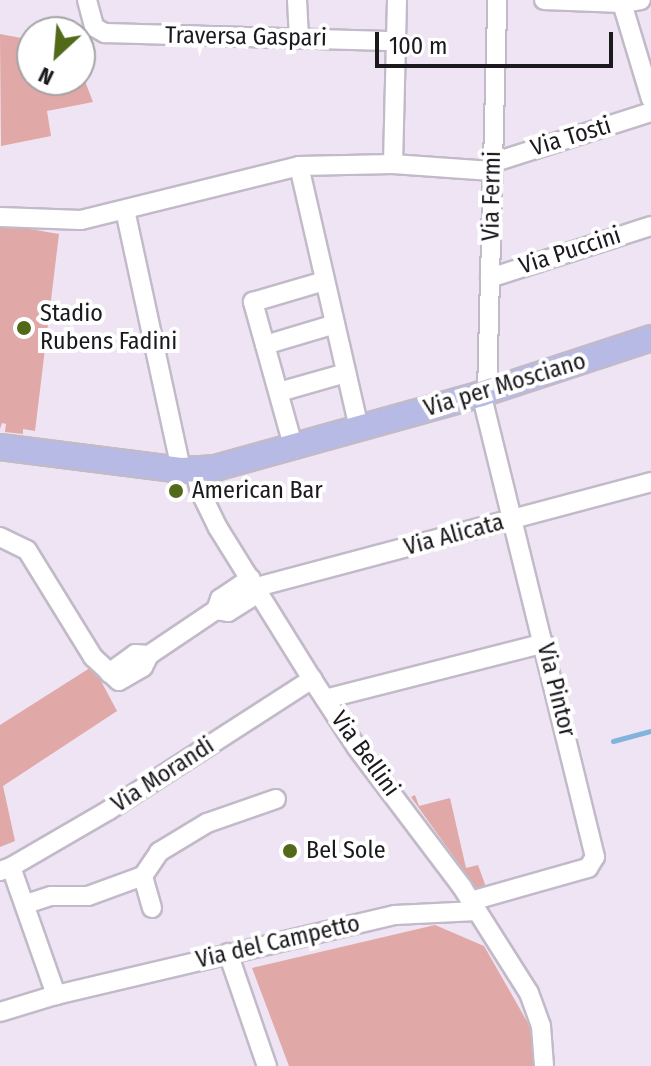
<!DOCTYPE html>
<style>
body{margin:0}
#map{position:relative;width:651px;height:1066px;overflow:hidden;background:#eee4f3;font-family:"Fira Sans Condensed",sans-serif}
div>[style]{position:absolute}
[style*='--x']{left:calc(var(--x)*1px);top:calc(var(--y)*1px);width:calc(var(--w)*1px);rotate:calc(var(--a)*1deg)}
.green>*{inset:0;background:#e0a8a6}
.stream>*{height:5px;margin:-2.5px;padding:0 2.5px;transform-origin:2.5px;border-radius:2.5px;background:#81b4dd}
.roads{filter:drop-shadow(2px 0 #c2bac8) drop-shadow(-2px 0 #c2bac8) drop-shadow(0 2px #c2bac8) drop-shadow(0 -2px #c2bac8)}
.minor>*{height:18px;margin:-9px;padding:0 9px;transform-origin:9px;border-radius:9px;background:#fff}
.major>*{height:24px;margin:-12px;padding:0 12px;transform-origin:12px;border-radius:12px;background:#b6bae5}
.dots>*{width:22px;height:22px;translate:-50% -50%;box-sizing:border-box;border:4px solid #fff;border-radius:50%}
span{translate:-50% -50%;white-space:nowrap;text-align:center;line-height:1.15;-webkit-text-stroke:8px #fff;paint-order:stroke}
.street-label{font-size:24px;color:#1c191e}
.poi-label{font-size:24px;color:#1c191e}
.left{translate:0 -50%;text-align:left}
.north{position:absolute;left:16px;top:16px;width:80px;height:80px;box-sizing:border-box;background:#fff;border:2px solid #a4a3a5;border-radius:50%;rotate:206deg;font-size:22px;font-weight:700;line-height:32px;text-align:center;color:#1c191e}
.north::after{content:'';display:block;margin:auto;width:28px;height:36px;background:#516918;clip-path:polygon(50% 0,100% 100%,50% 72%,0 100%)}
.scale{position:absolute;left:375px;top:32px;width:238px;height:36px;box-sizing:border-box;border:4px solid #1c191e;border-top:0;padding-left:10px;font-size:24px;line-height:28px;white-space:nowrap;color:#1c191e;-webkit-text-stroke:6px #fff;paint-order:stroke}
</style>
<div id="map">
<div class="green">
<i style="clip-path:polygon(0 34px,32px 40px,32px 80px,80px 80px,80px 68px,93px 102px,47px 111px,51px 136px,1px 146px)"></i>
<i style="clip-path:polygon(0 224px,59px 234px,35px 431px,23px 429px,23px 434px,5px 432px,6px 424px,2px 423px,0 429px)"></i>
<i style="clip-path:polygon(93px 666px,117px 711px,3px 786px,15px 841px,0 847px,0 725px)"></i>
<i style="clip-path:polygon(415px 795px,419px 806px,450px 798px,466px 868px,478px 865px,486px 887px,477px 889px,411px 797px)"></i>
<i style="clip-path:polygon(435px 925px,484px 946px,537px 1039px,534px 1066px,289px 1066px,252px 968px)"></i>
</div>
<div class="stream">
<i style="--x:613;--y:741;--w:39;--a:-15"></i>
</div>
<div class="roads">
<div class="minor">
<i style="--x:87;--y:0;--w:28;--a:75"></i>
<i style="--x:94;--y:27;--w:13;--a:29"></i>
<i style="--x:105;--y:33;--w:292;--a:1.6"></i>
<i style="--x:297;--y:0;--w:39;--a:87"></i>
<i style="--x:544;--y:0;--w:78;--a:2.2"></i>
<i style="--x:622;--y:3;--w:19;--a:-9"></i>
<i style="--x:622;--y:3;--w:100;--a:73.2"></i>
<i style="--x:492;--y:163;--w:167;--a:-17.8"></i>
<i style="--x:393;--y:164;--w:164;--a:-88.6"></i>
<i style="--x:299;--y:166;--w:270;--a:77.1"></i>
<i style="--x:125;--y:210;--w:266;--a:77.8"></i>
<i style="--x:0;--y:217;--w:81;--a:2.1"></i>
<i style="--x:81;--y:220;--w:225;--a:-13.9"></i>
<i style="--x:299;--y:166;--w:94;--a:-1.2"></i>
<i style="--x:393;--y:164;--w:99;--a:4"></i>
<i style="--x:490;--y:278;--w:169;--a:-17.9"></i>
<i style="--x:265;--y:345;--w:73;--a:-16.7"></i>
<i style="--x:279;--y:392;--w:70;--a:-15.8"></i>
<i style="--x:487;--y:392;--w:392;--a:-88.5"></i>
<i style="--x:294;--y:449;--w:153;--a:-105.6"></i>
<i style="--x:253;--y:302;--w:75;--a:-16.3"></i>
<i style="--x:195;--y:470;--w:22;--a:77"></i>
<i style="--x:200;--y:491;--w:41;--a:64.1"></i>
<i style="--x:218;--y:528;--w:178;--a:58.1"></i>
<i style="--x:312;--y:679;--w:82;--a:56.9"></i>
<i style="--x:357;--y:748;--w:174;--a:52.9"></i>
<i style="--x:462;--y:887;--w:125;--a:57.7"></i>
<i style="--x:529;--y:993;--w:35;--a:70"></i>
<i style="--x:541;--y:1026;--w:40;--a:85.7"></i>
<i style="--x:0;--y:537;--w:30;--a:26"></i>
<i style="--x:27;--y:550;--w:126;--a:58.3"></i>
<i style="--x:93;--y:657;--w:35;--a:43"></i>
<i style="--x:119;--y:681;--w:28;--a:-30"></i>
<i style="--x:143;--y:667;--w:13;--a:-63"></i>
<i style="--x:149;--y:655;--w:81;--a:-33.9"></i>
<i style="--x:257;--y:587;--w:408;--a:-14.9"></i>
<i style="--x:216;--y:610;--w:12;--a:9"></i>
<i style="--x:228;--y:612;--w:38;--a:-32"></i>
<i style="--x:216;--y:610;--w:12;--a:-70"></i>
<i style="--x:220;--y:599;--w:37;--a:-34"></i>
<i style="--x:109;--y:673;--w:32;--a:-36"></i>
<i style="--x:135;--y:654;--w:14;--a:4"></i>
<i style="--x:325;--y:699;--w:226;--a:-14.3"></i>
<i style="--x:11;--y:867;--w:113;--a:-30.2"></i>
<i style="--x:109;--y:810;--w:242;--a:-32.8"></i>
<i style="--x:0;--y:871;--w:12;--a:-20"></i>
<i style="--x:11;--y:867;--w:136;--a:70.6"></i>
<i style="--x:56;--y:995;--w:348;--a:-13.3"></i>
<i style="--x:395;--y:915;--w:82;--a:-2.8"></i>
<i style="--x:471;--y:901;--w:122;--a:-15.8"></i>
<i style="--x:588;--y:868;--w:13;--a:-58"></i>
<i style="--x:595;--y:857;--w:477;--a:-103.8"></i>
<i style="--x:26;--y:904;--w:26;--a:-18"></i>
<i style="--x:51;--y:896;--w:37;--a:0"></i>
<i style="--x:88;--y:896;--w:59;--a:-20"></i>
<i style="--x:152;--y:908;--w:33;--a:-106"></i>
<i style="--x:143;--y:876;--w:29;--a:-56"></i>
<i style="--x:159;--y:852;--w:56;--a:-31.1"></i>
<i style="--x:207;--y:823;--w:73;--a:-19.2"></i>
<i style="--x:228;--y:953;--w:120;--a:71"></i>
<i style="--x:0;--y:1012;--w:59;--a:-16.9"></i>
</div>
<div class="major">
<i style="--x:0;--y:447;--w:182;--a:7.2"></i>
<i style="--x:181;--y:470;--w:34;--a:-3"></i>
<i style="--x:215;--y:468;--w:276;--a:-15.5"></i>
<i style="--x:481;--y:394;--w:179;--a:-18.2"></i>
</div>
</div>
<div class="dots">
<i style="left:24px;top:328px;background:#516918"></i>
<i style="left:176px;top:491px;background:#516918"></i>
<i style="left:290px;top:851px;background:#516918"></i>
</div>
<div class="street-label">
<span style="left:246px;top:37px;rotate:1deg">Traversa Gaspari</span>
<span style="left:571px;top:137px;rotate:-17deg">Via Tosti</span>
<span style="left:492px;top:196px;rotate:-89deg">Via Fermi</span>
<span style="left:570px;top:251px;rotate:-18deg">Via Puccini</span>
<span style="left:505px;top:385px;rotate:-17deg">Via per Mosciano</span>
<span style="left:454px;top:535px;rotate:-15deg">Via Alicata</span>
<span style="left:556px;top:690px;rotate:76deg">Via Pintor</span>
<span style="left:365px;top:754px;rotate:54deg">Via Bellini</span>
<span style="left:163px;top:775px;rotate:-33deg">Via Morandi</span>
<span style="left:278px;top:942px;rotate:-13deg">Via del Campetto</span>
</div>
<div class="poi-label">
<span class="left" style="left:40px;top:328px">Stadio<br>Rubens Fadini</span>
<span class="left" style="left:192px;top:491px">American Bar</span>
<span class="left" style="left:306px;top:851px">Bel Sole</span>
</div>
<div class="north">N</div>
<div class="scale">100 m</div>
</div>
